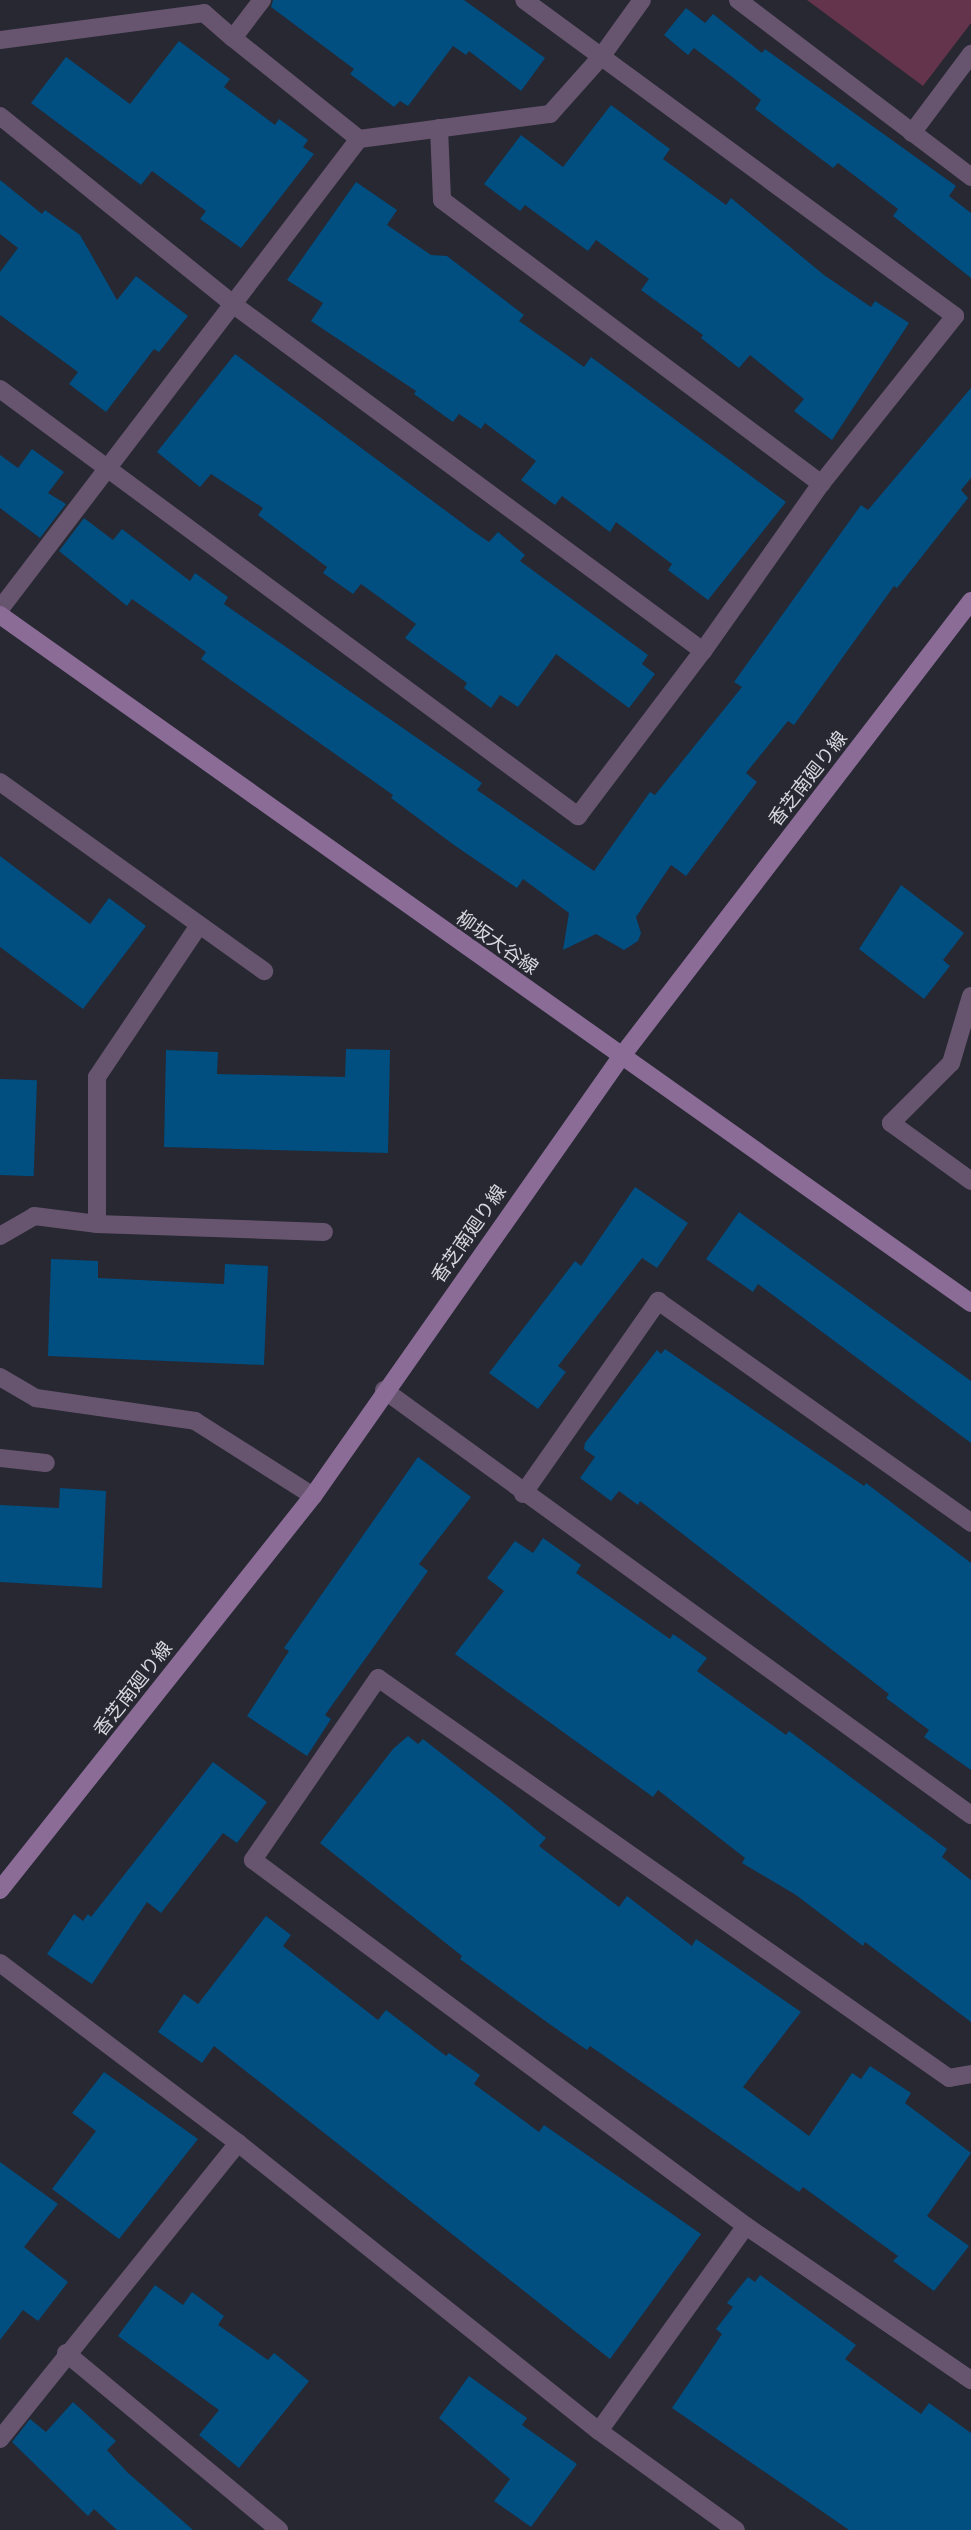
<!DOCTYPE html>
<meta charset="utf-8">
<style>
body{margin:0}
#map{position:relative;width:971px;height:2530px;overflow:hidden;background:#272832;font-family:Figtree,"Noto Sans JP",sans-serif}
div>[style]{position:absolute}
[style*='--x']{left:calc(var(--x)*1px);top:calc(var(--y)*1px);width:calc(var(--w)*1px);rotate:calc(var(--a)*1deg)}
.green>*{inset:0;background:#63344b}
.building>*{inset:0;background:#014e80;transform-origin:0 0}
.lane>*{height:18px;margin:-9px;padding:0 9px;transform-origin:9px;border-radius:9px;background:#67556f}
.street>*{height:18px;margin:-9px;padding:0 9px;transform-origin:9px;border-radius:9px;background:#67556f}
.secondary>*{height:18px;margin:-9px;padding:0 9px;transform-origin:9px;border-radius:9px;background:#8a6c96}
span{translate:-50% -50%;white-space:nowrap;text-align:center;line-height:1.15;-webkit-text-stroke:5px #272832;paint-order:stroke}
.street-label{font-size:19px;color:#d8d9e0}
</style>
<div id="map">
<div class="green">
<i style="clip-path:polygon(807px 0,971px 0,971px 23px,923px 86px)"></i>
</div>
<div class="building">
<i style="clip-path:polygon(273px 0,464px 0,545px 58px,521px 91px,469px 51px,466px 55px,453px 46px,408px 106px,400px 101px,394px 107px,350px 74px,354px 69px,271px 7px)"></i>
<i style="clip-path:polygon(686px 8px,705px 23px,713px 14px,762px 53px,765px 49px,956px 186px,949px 196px,971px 213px,971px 278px,893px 216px,898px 209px,838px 163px,833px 168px,755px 109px,761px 100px,731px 76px,694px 48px,688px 55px,664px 35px)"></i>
<i style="clip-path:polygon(179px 41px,230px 79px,224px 87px,275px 125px,279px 119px,308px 140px,303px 147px,314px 154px,241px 248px,200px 219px,206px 211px,152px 171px,141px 185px,31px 103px,66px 57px,130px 104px)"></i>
<i style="clip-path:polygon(611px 105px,670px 149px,663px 159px,726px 205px,731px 198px,824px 275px,871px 307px,875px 301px,909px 323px,832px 440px,794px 411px,804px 399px,750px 355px,739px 368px,701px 338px,703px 335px,641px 290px,649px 279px,596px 240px,588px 251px,525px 205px,520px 211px,484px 184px,521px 135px,563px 167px)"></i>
<i style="clip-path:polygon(0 180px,42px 214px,45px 210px,80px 235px,117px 300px,136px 276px,188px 316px,159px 352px,154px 349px,106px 412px,69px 384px,78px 372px,0 315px,0 272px,18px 248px,0 234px)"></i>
<i style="clip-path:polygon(356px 182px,397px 210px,387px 225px,431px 255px,447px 256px,524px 315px,519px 321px,584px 367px,591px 357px,786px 502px,708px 600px,668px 570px,672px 564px,616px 522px,610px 532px,562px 496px,555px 505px,521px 480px,536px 461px,485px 423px,481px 429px,459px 414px,453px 422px,414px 394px,416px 391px,311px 321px,323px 303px,287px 280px)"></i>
<i style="clip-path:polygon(235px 354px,473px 531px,489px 542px,498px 532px,525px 555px,520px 561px,648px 655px,642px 664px,655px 674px,629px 708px,556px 654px,518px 707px,500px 695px,491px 708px,464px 688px,467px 683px,405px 638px,416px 624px,361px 584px,353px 594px,323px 573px,327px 567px,258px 515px,263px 508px,211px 474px,200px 487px,157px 452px)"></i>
<i style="clip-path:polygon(971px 388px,971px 478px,961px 490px,968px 498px,897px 588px,894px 586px,794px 725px,788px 721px,746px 773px,757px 782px,686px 876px,671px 865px,636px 917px,641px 933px,638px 941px,624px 950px,596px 934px,563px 950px,569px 913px,523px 879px,517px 888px,454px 845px,391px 798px,393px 795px,201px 659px,206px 652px,132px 599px,127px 606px,59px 551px,84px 518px,113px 540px,122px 529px,190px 581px,195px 573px,228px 597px,224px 604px,482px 783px,477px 790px,594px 871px,650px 792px,655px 795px,742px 687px,734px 682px,861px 505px,868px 510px)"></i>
<i style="clip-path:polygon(32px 449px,64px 472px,48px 493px,66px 504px,40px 538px,0 508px,0 455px,18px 468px)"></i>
<i style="clip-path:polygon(0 856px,90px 924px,109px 898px,146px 926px,83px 1009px,0 947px)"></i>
<i style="clip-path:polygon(901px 885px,964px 933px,943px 960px,950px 966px,924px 999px,859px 949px)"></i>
<i style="clip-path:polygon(346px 1049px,390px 1050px,388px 1153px,164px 1147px,166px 1050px,218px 1052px,217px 1074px,345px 1077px)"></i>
<i style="left:0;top:1079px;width:37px;height:96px;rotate:2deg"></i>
<i style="clip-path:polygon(635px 1187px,688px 1223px,657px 1268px,642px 1258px,558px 1366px,566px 1372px,538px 1409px,489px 1373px,575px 1261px,581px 1266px)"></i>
<i style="clip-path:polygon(739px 1212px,971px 1381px,971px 1443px,758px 1284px,753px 1292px,706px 1259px)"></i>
<i style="clip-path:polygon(51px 1259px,98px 1261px,98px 1278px,224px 1284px,225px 1264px,268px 1266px,264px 1365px,48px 1356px)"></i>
<i style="clip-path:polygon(665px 1349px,864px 1486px,866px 1483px,971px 1563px,971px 1770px,924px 1737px,929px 1730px,886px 1698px,889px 1694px,640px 1501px,638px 1505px,619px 1491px,611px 1501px,580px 1478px,595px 1457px,584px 1449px,585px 1443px,657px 1350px,661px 1354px)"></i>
<i style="clip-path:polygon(418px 1457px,471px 1497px,419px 1564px,428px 1571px,325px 1715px,331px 1719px,307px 1756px,247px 1716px,289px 1651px,284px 1648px)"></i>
<i style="clip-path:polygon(60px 1488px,106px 1491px,102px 1588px,0 1582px,0 1505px,59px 1508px)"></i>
<i style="clip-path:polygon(543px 1538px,581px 1565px,576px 1573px,670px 1639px,673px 1634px,707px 1658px,697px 1671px,786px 1735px,789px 1731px,947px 1849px,942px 1857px,971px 1880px,971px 2022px,865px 1942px,863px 1946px,796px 1895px,742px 1863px,745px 1858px,658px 1790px,653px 1797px,455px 1654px,504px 1591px,487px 1578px,515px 1541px,533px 1553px)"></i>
<i style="clip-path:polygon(408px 1736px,418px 1744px,423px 1739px,502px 1801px,546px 1838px,539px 1846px,619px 1907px,627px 1896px,692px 1946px,696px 1939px,801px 2012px,743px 2087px,809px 2136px,852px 2073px,861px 2079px,870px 2066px,911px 2093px,905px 2103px,971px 2153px,927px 2216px,969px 2246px,934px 2291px,893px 2261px,898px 2256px,803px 2187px,799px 2192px,590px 2046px,587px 2050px,548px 2023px,460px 1959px,462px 1956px,320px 1843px,393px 1749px)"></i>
<i style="clip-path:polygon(213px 1762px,267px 1802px,237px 1843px,223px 1833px,161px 1913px,147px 1902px,92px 1984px,47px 1954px,74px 1914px,83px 1921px,88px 1914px,91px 1917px)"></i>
<i style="clip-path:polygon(266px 1916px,291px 1935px,283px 1946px,378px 2020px,386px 2010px,446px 2056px,449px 2053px,480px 2075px,474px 2084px,539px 2132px,544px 2125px,701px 2234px,610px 2359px,214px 2046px,202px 2063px,158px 2032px,184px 1994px,198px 2004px)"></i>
<i style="clip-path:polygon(104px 2072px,198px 2139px,119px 2239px,52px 2189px,96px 2131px,72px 2113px)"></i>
<i style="clip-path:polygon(0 2162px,58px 2204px,24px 2247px,68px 2282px,38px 2321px,23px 2310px,0 2340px)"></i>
<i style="clip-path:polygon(760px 2275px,856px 2345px,845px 2359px,921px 2414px,929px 2403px,971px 2433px,971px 2530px,849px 2530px,672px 2408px,722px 2334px,716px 2329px,733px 2307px,727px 2303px,748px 2277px,755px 2282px)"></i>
<i style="clip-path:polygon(155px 2285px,183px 2305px,192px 2292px,224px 2316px,218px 2325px,268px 2360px,274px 2353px,309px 2381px,239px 2468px,199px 2435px,219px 2410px,118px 2336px)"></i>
<i style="clip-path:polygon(469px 2376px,527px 2418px,522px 2425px,577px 2464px,531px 2527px,494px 2501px,510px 2479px,439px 2418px)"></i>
<i style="clip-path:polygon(73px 2402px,116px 2441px,107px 2450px,127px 2472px,193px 2530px,117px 2530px,94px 2509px,88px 2516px,12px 2442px,30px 2419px,46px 2432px)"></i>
</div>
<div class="lane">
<i style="--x:0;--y:782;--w:325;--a:35.6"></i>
<i style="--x:97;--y:1224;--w:147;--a:-90"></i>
<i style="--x:97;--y:1077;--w:179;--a:-56.1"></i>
<i style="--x:0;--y:1236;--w:39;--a:-30"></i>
<i style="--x:34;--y:1216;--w:64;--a:7.2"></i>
<i style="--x:97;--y:1224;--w:227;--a:2"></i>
<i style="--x:0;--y:1377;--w:42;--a:30.3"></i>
<i style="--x:36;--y:1398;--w:161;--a:8.2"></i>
<i style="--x:195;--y:1421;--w:140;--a:32.4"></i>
<i style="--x:0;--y:1458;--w:46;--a:6.2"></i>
</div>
<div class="street">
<i style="--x:738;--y:0;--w:293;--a:37.2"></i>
<i style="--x:233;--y:38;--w:161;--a:38.7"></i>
<i style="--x:0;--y:40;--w:206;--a:-7.5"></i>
<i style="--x:204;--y:13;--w:38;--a:41"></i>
<i style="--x:233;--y:38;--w:48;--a:-52.7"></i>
<i style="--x:0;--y:116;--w:301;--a:38.9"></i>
<i style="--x:234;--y:305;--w:583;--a:36.42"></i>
<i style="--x:439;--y:128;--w:72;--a:87.6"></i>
<i style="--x:442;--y:200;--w:474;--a:36.8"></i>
<i style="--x:912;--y:133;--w:99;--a:-53.2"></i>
<i style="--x:0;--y:389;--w:719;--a:36.46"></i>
<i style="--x:578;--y:816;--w:207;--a:-52.9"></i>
<i style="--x:703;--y:651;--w:204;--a:-54.8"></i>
<i style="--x:821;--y:484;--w:215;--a:-51.4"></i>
<i style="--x:955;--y:316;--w:534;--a:-143.75"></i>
<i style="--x:0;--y:609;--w:591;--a:-52.63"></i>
<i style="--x:359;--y:139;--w:193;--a:-7.5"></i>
<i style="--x:550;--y:114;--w:76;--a:-48.2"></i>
<i style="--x:601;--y:57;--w:70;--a:-54.3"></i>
<i style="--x:971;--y:996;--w:70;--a:106.6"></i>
<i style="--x:951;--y:1063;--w:85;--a:135"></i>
<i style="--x:891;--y:1123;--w:99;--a:35.9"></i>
<i style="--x:384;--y:1390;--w:725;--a:35.91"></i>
<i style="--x:523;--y:1494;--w:236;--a:-55"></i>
<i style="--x:658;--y:1301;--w:384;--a:35.3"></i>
<i style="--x:0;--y:1963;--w:298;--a:37.1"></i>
<i style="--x:238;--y:2143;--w:462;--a:38.6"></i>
<i style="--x:599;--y:2431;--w:169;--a:35.9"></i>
<i style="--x:971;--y:2074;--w:22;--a:170"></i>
<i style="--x:949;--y:2078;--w:697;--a:-144.99"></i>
<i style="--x:378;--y:1678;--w:221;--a:124.5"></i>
<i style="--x:253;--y:1860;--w:614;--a:36.59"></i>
<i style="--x:746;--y:2226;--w:273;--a:34.4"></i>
<i style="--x:66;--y:2353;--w:277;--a:39.7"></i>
<i style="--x:599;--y:2431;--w:252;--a:-54.4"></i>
<i style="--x:0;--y:2439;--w:380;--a:-51.2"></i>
</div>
<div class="secondary">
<i style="--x:0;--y:615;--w:1190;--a:35.32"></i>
<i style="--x:0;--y:1890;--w:503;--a:-51.54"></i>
<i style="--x:313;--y:1496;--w:536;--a:-54.95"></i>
<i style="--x:621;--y:1057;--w:575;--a:-52.49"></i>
</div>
<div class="street-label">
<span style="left:808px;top:779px;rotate:-52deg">香芝南廻り線</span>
<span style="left:497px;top:943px;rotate:35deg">柳坂大谷線</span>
<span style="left:469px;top:1234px;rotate:-55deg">香芝南廻り線</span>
<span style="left:133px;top:1689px;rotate:-52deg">香芝南廻り線</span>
</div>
</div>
